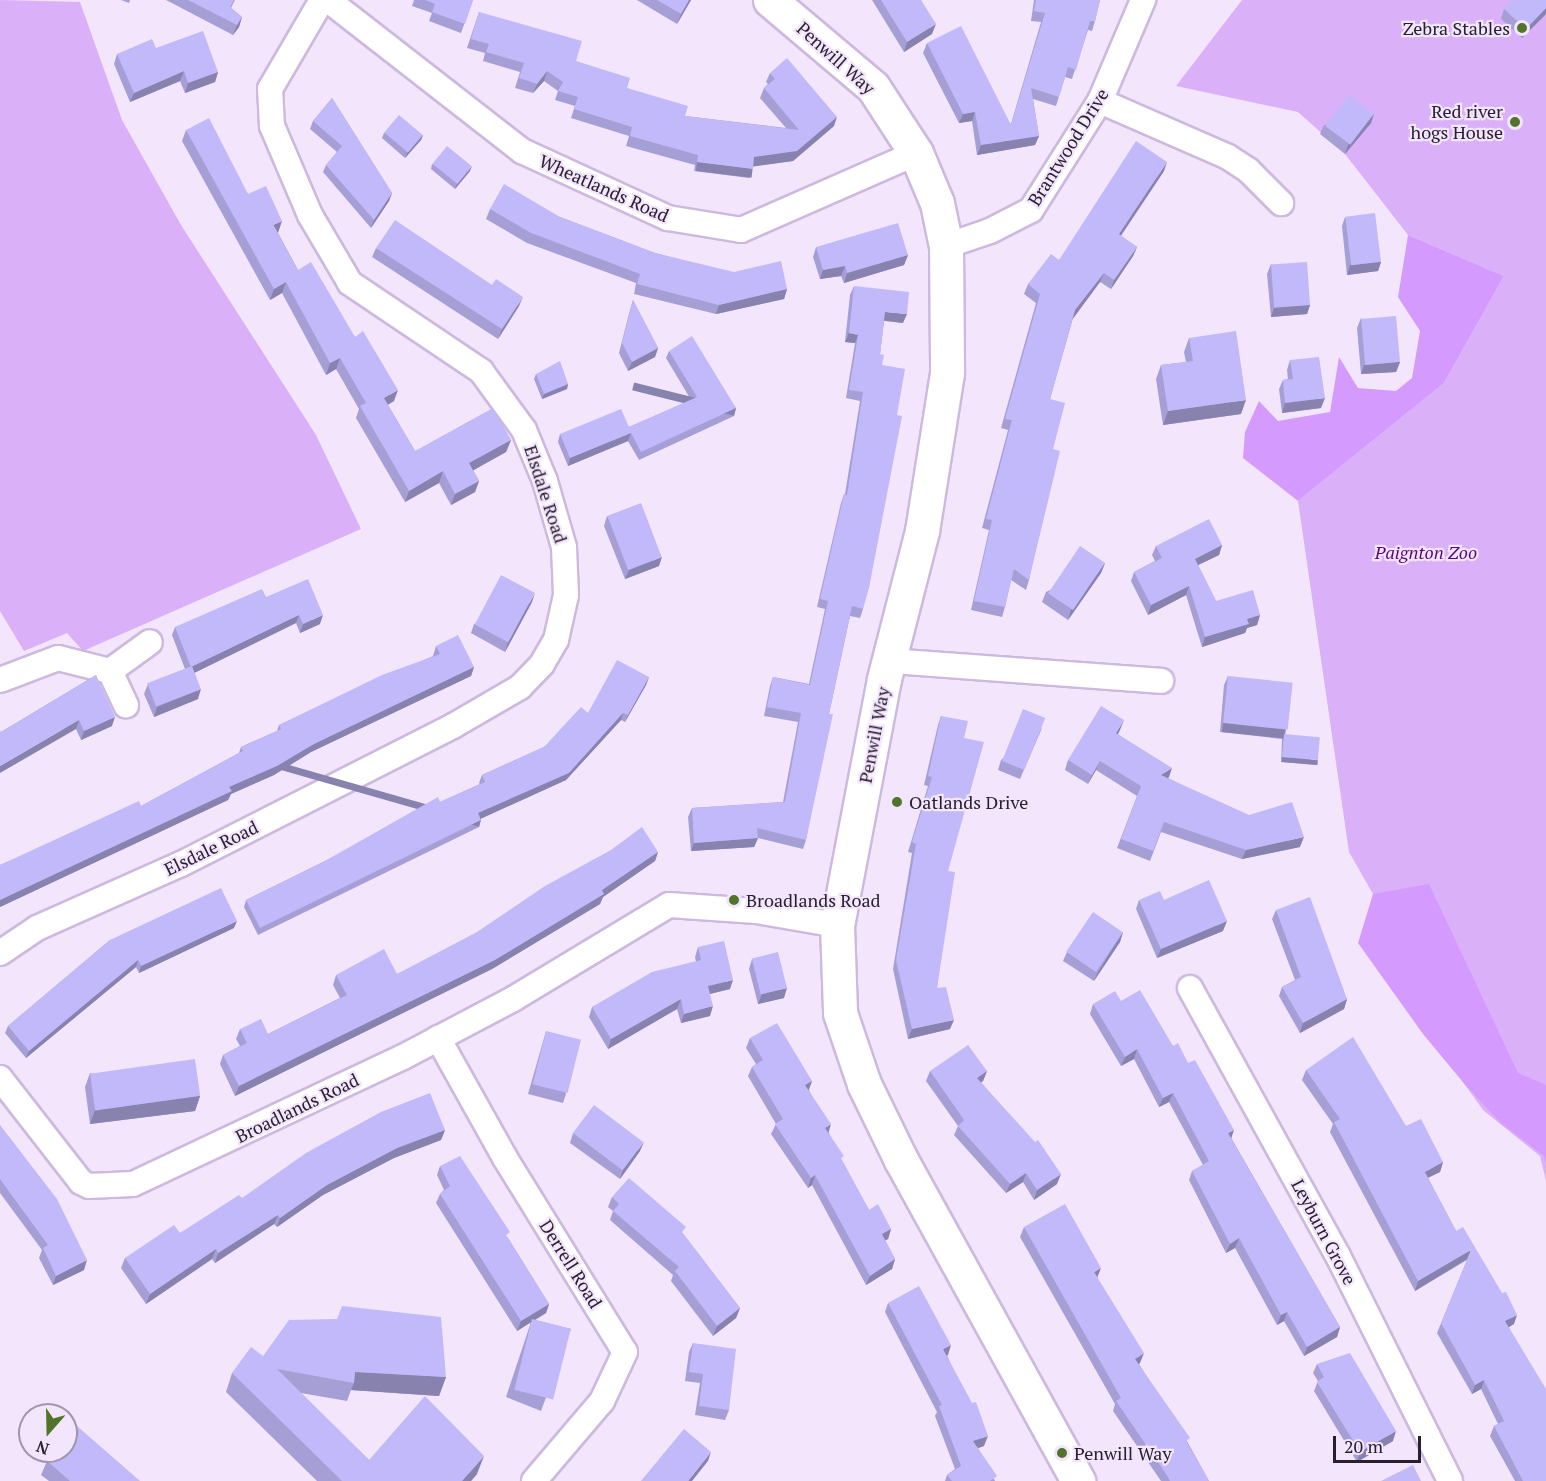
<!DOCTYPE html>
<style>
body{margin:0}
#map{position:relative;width:1546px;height:1481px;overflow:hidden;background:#f2e5fc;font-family:"PT Serif",serif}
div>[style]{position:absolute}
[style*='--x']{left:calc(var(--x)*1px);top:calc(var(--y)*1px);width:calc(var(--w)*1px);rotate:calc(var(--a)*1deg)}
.green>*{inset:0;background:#dab0f9}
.forest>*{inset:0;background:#d59afe}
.roads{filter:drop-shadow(2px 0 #cdb9de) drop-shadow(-2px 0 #cdb9de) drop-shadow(0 2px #cdb9de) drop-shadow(0 -2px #cdb9de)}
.street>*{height:24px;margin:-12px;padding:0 12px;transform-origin:12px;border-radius:12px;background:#fff}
.secondary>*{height:33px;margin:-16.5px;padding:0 16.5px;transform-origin:16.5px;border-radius:16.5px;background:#fff}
.wall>*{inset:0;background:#a69fd6}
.shaded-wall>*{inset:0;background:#8782ae;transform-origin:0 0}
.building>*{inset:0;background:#c1b9f9;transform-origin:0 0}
.dots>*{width:16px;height:16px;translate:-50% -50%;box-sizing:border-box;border:3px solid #f2e5fc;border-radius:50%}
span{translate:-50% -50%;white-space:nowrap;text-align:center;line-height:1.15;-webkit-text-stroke:4.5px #f2e5fc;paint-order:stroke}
.poi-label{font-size:18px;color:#28202e}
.right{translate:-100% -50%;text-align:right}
.left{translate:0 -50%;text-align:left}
.street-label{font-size:18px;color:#28202e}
.park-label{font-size:18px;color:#5b0482;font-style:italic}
.north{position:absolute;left:18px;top:1403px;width:60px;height:60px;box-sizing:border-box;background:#f2e5fc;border:2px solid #a196aa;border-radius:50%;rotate:200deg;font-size:16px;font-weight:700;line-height:24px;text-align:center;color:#28202e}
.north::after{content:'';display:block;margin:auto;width:21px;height:27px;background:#51732a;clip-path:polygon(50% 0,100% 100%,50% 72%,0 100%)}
.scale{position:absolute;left:1333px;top:1436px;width:88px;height:27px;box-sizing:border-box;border:3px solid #28202e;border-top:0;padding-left:8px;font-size:18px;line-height:21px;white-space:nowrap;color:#28202e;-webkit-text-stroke:4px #f2e5fc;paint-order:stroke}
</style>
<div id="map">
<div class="green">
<i style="clip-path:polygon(0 0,80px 2px,122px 120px,181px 225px,316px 435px,361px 529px,83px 651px,67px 633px,24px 651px,0 611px)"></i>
<i style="clip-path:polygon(1242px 0,1546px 0,1546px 1181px,1540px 1156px,1483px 1110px,1364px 942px,1373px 894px,1349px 852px,1298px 501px,1444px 383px,1504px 276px,1408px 235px,1345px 154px,1298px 112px,1176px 86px)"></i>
</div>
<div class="forest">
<i style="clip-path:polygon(1408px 235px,1504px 276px,1444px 383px,1298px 501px,1243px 458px,1245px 432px,1259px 401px,1278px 421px,1330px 412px,1339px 357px,1358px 388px,1396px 391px,1412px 378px,1420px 331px,1398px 297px)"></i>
<i style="clip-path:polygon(1429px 884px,1518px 1073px,1546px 1085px,1546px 1163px,1544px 1156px,1501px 1123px,1467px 1087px,1423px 1034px,1358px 943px,1373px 894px)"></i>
</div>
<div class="roads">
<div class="street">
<i style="--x:328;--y:0;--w:246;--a:37.9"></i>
<i style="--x:522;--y:151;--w:161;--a:24.7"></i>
<i style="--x:668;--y:218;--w:74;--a:9.3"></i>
<i style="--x:741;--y:230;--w:191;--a:-23.7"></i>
<i style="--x:1100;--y:101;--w:140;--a:23.6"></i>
<i style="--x:1228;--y:157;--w:24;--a:33"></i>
<i style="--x:1248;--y:170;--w:47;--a:45"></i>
<i style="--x:946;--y:246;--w:46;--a:-18.8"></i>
<i style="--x:990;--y:231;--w:46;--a:-27.1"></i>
<i style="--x:1031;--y:210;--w:129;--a:-57.7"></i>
<i style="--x:1100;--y:101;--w:110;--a:-66.9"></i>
<i style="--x:891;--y:661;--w:271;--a:4.2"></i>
<i style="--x:110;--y:671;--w:38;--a:65"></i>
<i style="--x:0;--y:680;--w:62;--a:-20.8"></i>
<i style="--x:58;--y:658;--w:54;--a:14"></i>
<i style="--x:110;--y:671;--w:49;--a:-35.9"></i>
<i style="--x:0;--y:953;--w:45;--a:-34"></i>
<i style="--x:37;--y:928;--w:158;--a:-24"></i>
<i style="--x:181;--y:864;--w:305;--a:-26.9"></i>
<i style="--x:453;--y:726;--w:78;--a:-30.2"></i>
<i style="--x:520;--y:687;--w:32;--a:-46"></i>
<i style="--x:542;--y:664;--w:28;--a:-60"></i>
<i style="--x:556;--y:640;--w:46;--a:-77.5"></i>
<i style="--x:566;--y:595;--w:48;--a:-92.4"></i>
<i style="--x:564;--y:547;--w:69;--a:-106.1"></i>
<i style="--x:545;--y:481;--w:55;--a:-112.4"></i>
<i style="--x:524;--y:430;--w:73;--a:-126.1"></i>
<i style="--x:481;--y:371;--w:158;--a:-146.1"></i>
<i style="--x:350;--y:283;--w:79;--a:-120.5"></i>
<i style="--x:310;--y:215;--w:97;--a:-113.1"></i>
<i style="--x:272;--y:126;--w:37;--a:-93"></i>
<i style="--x:270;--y:89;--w:103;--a:-59.7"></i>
<i style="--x:1190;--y:988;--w:306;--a:61.1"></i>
<i style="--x:1338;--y:1256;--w:251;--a:63.5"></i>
<i style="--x:438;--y:1038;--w:137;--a:60.8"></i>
<i style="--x:505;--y:1158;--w:228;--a:58.3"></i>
<i style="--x:625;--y:1352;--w:54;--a:115.1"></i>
<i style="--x:602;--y:1401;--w:105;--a:130.4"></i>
<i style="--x:0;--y:1078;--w:132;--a:52.1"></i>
<i style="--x:81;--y:1182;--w:9;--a:27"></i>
<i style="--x:89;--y:1186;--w:44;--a:-2.6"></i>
<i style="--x:133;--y:1184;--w:298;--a:-25.2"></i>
<i style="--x:403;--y:1057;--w:124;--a:-27.8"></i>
<i style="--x:513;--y:999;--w:182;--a:-31.1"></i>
<i style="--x:669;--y:905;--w:87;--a:3.9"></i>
<i style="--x:756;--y:911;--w:82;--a:9.8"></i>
</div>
<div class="secondary">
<i style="--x:770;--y:0;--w:135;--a:40.2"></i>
<i style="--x:873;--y:87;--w:79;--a:56.9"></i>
<i style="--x:916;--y:153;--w:54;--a:67.2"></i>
<i style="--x:937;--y:203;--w:44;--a:78.2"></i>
<i style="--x:946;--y:246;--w:127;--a:89.5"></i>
<i style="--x:947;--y:373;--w:160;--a:99"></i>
<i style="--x:922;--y:531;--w:153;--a:104.4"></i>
<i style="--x:884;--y:679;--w:250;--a:100.8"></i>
<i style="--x:837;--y:925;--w:88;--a:88"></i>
<i style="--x:840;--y:1013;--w:75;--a:71.3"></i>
<i style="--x:864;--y:1084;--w:85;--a:64"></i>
<i style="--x:901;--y:1160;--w:367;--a:61.1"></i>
</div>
</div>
<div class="wall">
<i style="clip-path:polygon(121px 0,130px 0,129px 3px)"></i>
<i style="clip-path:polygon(166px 0,235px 0,231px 8px,242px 17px,239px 27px,233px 35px)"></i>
<i style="clip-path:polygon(414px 0,473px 0,461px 33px,429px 21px,432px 13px,412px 6px)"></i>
<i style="clip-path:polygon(637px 0,691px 0,677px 24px)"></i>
<i style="clip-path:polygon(872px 0,921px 0,932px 34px,904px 52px)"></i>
<i style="clip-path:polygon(1034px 0,1100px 0,1095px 21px,1092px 31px,1088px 30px,1072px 79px,1065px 77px,1056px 106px,1033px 99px,1039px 136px,1035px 145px,977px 155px,972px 121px,959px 123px,923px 53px,927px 43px,1011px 124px,1041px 22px,1031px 21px)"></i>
<i style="clip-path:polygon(1546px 0,1546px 14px,1522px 38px,1501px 19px,1504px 9px)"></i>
<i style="clip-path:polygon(479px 12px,576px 61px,627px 88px,685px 116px,786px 128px,760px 98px,764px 88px,768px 84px,766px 82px,770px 73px,834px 126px,793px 161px,753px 166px,749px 178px,694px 171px,695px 165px,626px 146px,629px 136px,571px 118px,575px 106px,555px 100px,558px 91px,544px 81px,533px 93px,515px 88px,520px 72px,483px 61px,485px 53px,467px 48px)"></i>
<i style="clip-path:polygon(156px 48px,218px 72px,215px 82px,185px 93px,180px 81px,130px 102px,114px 64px,117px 54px)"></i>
<i style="clip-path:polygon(332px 98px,392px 193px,389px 201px,371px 228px,323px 172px,326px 165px,337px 152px,310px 129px,313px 121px)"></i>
<i style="clip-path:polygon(1371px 123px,1345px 154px,1320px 134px,1324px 125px)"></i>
<i style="clip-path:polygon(186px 130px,248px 194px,278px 233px,298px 270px,355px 337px,394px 401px,388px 405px,415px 451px,511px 440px,506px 452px,473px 470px,479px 481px,475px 492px,451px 505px,439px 483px,405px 502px,356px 418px,359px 409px,336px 369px,326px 375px,282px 293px,270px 300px,182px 141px)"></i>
<i style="clip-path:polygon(384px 133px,423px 135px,421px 140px,405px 158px,382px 138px)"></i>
<i style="clip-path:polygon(432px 164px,470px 171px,455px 189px,431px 169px)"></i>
<i style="clip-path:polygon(1164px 171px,1121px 236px,1137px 247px,1133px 256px,1111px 289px,1100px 282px,1073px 318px,1050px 399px,1053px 449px,1029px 580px,1026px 590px,1011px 580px,1005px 607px,1002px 617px,971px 610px,989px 530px,982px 528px,1008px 430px,1001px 428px,1036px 303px,1024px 294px,1028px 284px,1059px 260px)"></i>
<i style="clip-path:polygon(490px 209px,560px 217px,655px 253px,787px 289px,784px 299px,716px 314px,634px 294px,636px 283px,527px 243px,486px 219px)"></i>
<i style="clip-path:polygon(1345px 217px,1381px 262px,1378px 271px,1347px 275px,1342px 226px)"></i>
<i style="clip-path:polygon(816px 247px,908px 255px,904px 265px,844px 283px,841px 276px,820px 279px,813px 257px)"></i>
<i style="clip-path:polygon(376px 248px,519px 306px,498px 339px,372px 257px)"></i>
<i style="clip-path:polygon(1271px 264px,1310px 305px,1307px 314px,1271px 317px,1267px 274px)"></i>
<i style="clip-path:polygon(854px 286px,903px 323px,884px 321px,880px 354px,882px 365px,863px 609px,860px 618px,850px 616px,829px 714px,806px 840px,803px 849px,758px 838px,754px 847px,691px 851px,688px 817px,692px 808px,783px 802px,798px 722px,764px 716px,770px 686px,773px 677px,809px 684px,825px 609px,817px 607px,841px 503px,844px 494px,845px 494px,860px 401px,846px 398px,855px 343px,845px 342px,850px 295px)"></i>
<i style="clip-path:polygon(633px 300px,658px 348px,655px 357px,628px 371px,619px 353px,630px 310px)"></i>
<i style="clip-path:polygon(1361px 318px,1400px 362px,1396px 372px,1361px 374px,1357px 328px)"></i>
<i style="clip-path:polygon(1189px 338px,1241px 414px,1163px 425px,1156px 379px,1161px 365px,1186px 362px,1184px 352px)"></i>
<i style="clip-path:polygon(669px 351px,736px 408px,734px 416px,639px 460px,628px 441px,568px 466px,558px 442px,560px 434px,629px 427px,691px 400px,666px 358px)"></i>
<i style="clip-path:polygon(1290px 360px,1321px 408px,1282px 413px,1279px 389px,1283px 380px,1288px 379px,1287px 370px)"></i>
<i style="clip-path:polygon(536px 374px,568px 384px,567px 389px,542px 399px,534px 379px)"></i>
<i style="clip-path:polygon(607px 516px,659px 566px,625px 579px,604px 526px)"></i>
<i style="clip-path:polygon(1222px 545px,1219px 555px,1198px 565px,1216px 601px,1260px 615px,1257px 625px,1247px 628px,1245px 633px,1202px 647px,1186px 595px,1148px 615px,1131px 581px,1134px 572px,1155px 561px,1152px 555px,1156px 546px)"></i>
<i style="clip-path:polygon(1105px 563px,1101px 573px,1068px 620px,1042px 602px,1046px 592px)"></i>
<i style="clip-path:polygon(266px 597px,320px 624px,300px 633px,296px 623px,194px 673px,198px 699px,154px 717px,144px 694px,148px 684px,185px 669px,172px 635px,175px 627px)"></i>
<i style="clip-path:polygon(532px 602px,505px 652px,471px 633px,474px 624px)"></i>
<i style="clip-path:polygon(436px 646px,474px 667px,471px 676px,311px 752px,274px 775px,231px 794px,228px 800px,0 907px,0 865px,141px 806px,239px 753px,241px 747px,277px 731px,279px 725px,433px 656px)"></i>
<i style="clip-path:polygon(96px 675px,112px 726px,81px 740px,76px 729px,1px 732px)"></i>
<i style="clip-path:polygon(1228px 676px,1286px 730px,1284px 734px,1317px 765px,1281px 762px,1282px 739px,1220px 732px,1224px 685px)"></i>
<i style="clip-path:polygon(649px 677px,646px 685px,625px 722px,621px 720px,566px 780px,481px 818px,479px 827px,258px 935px,244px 907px,246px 900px,325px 861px,440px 802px,480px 784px,479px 783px,482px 775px,544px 747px,588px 713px)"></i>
<i style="clip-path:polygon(941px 716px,964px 738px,948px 871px,937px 988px,950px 1029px,908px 1039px,893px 969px,912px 853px,908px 852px,928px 786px,924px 785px,938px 725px)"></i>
<i style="clip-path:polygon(1042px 728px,1020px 779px,998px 770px,1001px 760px)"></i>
<i style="clip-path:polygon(1120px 730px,1118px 734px,1169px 777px,1168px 778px,1300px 847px,1242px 859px,1161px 832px,1150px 861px,1117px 848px,1137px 796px,1096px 770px,1088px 784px,1065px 770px,1068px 760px)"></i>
<i style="clip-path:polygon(658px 852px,655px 861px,603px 897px,600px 904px,492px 969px,235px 1096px,220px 1064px,223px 1055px,240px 1046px,236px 1039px,240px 1029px,268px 1034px,340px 998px,333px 985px,336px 975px,397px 974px)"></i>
<i style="clip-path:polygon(1139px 900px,1164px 900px,1223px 931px,1157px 958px,1136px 909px)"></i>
<i style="clip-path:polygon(1276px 910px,1347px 999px,1344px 1009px,1300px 1033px,1279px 996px,1282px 987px,1295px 980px,1272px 919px)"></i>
<i style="clip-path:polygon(234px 928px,139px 973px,136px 967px,26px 1058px,5px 1033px,8px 1026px,110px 940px)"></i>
<i style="clip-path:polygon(1123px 932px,1120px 942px,1094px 981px,1063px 961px,1067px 952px)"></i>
<i style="clip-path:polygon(698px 947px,730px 989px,710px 994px,710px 1016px,681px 1023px,677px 1009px,608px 1049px,589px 1017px,592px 1007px,696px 962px,695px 957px)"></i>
<i style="clip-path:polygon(752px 959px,784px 998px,758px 1004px,749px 969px)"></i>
<i style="clip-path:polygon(1121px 1001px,1173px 1046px,1188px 1063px,1340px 1327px,1337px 1337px,1304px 1356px,1284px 1321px,1277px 1325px,1235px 1248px,1226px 1253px,1189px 1180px,1192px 1171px,1203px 1165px,1169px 1102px,1159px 1107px,1134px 1059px,1121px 1066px,1090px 1014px,1093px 1004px)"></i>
<i style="clip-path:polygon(546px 1031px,566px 1094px,563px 1103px,528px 1094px)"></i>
<i style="clip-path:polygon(750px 1038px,812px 1081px,809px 1090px,842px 1161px,869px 1210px,891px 1229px,888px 1239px,885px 1240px,895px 1259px,892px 1269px,866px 1285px,812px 1185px,808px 1188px,771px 1134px,776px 1124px,748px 1076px,752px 1067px,756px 1064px,746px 1048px)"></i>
<i style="clip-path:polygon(1306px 1070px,1406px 1126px,1443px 1162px,1440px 1172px,1428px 1178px,1456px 1231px,1514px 1324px,1509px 1327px,1546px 1481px,1515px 1481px,1490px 1436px,1494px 1426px,1498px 1424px,1481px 1389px,1472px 1394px,1437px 1333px,1467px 1260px,1415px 1291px,1330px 1132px,1333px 1124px,1302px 1080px)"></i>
<i style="clip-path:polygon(930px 1071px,987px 1071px,983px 1081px,981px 1082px,1057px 1184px,1034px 1200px,1023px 1182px,1006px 1193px,954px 1135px,958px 1126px,926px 1081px)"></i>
<i style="clip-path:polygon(90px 1073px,200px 1096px,195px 1111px,90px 1124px,85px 1087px)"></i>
<i style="clip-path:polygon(0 1125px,84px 1270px,53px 1285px,39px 1258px,42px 1250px,0 1193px)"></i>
<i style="clip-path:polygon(445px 1130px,441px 1140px,394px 1158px,323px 1195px,277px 1227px,274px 1224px,215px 1263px,212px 1259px,146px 1304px,121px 1268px,125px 1258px,180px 1233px,242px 1198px)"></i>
<i style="clip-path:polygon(573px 1133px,640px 1151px,620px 1179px,570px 1143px)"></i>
<i style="clip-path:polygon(440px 1166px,508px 1238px,549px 1304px,546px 1313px,535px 1320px,571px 1329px,541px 1411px,506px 1397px,531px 1322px,517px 1331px,436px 1203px,440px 1194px,444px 1190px,437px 1175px)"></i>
<i style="clip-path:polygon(612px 1197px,684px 1235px,740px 1308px,736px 1318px,713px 1336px,671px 1281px,673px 1275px,610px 1220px,613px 1211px,608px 1207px)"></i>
<i style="clip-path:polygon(1024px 1227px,1097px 1277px,1140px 1363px,1139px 1364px,1188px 1443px,1209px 1481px,1161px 1481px,1113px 1411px,1115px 1404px,1020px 1237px)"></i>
<i style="clip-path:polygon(888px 1303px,948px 1355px,947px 1355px,984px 1446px,978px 1448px,995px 1481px,945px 1481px,947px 1475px,955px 1469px,935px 1416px,937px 1412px,885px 1312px)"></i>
<i style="clip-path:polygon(693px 1343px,729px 1410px,725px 1420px,695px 1415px,700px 1383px,685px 1381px,689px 1352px)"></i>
<i style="clip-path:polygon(263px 1356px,446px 1377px,439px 1396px,351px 1390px,347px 1401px,301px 1393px,369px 1460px,477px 1474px,471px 1481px,317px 1481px,226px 1392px,232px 1373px)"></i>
<i style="clip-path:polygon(1317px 1364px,1393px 1441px,1357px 1462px,1314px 1391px,1318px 1381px,1313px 1373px)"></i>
<i style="clip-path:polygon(47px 1461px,140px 1481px,49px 1481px,41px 1475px)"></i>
</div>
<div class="shaded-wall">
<i style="clip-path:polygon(689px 0,691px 0,677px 24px,681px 14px)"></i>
<i style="clip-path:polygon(1546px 8px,1546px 14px,1522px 38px,1526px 29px)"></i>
<i style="clip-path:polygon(242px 17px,239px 27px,233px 35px,237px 25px)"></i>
<i style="clip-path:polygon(936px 24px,932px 34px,904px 52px,907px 42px)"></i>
<i style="clip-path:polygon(184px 71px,180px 81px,130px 102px,134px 93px)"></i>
<i style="clip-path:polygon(547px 71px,544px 81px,533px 93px,537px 84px)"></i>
<i style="clip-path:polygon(218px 72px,215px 82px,185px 93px,188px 83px)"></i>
<i style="clip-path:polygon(975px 112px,972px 121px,959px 123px,963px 114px)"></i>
<i style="clip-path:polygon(1374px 114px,1371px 123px,1345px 154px,1348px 145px)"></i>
<i style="clip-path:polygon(837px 117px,834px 126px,793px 161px,750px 167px,754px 157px)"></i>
<i style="clip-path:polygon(423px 135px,421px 140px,405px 158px,407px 153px)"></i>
<i style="clip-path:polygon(1039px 136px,1035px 145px,977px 155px,981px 145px)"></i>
<i style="left:697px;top:162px;width:56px;height:9px;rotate:7deg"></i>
<i style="clip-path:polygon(1167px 162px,1164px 171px,1115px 244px,1119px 234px)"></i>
<i style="clip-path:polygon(472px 166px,470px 171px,455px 189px,457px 184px)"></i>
<i style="clip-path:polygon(392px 193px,389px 201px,371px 228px,374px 220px)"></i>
<i style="clip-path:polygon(282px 221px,278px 233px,273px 225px)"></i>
<i style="clip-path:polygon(1137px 247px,1133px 256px,1111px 289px,1114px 280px)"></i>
<i style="clip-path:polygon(908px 255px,904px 265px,844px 283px,847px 273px)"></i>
<i style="clip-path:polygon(1381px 262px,1378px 271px,1347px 275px,1350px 265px)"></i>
<i style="clip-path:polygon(845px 266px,841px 276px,820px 279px,823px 270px)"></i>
<i style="clip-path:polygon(1104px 273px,1100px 282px,1072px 320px,1075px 310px)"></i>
<i style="clip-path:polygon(286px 282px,282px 293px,270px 300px,274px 289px)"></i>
<i style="clip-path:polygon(787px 289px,784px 299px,716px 314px,719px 305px)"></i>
<i style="clip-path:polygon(523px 297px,519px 306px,498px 339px,502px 329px)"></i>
<i style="clip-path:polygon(1310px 305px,1307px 314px,1271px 317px,1274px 308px)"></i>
<i style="clip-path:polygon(885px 312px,907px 314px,903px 323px,881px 320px)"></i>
<i style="clip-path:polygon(849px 333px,858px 335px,855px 343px,845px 342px)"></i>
<i style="clip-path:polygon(658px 348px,655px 357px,628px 371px,632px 362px)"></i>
<i style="clip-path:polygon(340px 358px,336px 369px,326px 375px,330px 363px)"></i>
<i style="clip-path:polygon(1400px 362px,1396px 372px,1361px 374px,1364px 365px)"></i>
<i style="clip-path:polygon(568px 384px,567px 389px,542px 399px,544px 394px)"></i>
<i style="clip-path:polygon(398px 390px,394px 401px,380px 409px,384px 398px)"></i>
<i style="clip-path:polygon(1325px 398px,1321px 408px,1282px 413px,1285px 403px)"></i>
<i style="clip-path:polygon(1246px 400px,1241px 414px,1163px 425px,1168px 411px)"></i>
<i style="left:736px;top:408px;width:8px;height:105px;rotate:104deg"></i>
<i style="clip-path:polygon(631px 433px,628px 441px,568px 466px,570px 458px)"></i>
<i style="clip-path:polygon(511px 440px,506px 452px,465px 475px,469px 463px)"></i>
<i style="clip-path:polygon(443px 471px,439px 483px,405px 502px,409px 491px)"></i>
<i style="clip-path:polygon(479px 481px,475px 492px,451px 505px,455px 494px)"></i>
<i style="clip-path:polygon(1222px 545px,1219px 555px,1192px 568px,1195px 559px)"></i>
<i style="clip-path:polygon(662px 557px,659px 566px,625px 579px,629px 570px)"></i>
<i style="clip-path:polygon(1105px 563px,1101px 573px,1068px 620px,1071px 610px)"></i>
<i style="clip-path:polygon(1189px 586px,1186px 595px,1148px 615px,1151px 605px)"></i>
<i style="clip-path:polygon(535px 593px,532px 602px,505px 652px,508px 642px)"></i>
<i style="clip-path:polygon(299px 615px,296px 623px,188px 676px,191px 667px)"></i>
<i style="clip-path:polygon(323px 615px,320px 624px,300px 633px,303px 624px)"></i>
<i style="clip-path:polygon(1260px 615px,1257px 625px,1247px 628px,1245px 633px,1202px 647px,1205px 637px,1247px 619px)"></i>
<i style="clip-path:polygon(474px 667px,471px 676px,311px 752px,274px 775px,231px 794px,228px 800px,0 907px,0 900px,229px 787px,314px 744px)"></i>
<i style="clip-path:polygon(649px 677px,646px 685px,625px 722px,628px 715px)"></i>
<i style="clip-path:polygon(201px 689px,198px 699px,154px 717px,157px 707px)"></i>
<i style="clip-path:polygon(623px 713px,621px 720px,566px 780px,476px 821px,478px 813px)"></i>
<i style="clip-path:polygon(115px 717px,112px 726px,81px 740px,84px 731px)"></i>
<i style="clip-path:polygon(79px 720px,76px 729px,0 773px,0 766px)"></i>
<i style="clip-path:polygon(1124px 720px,1120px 730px,1113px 743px,1116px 733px)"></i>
<i style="left:1223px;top:723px;width:63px;height:9px;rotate:6deg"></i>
<i style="left:1282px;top:757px;width:36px;height:5px;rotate:5deg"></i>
<i style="clip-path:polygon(1100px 761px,1096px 770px,1088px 784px,1092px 775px)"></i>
<i style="clip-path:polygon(1172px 768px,1169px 777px,1158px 784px,1161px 775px)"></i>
<i style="left:481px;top:820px;width:7px;height:246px;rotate:106deg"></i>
<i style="clip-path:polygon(1304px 837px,1300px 847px,1242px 859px,1246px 850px)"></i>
<i style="clip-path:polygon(758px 838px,754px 847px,691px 851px,694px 843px)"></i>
<i style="clip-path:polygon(658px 852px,655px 861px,603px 897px,600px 904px,492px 969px,235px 1096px,239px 1086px,602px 890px)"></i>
<i style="clip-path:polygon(237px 921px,234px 928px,139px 973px,141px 966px)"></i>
<i style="clip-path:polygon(1227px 921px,1223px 931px,1157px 958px,1161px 949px)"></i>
<i style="clip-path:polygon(1123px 932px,1120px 942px,1094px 981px,1098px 972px)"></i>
<i style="clip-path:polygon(138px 960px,136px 967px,26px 1058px,29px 1051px)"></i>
<i style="clip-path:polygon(733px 980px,730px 989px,705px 995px,708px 986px)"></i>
<i style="clip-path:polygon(787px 988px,784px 998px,758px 1004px,762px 994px)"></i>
<i style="clip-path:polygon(681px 999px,677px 1009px,608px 1049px,611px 1039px)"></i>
<i style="clip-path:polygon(1347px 999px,1344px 1009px,1300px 1033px,1303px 1023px)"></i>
<i style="clip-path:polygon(713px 1006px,710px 1016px,681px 1023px,684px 1014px)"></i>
<i style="clip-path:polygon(954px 1020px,950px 1029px,908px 1039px,912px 1029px)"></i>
<i style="clip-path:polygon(1137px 1049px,1134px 1059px,1121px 1066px,1125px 1057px)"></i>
<i style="clip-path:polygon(987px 1071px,983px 1081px,974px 1088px,977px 1078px)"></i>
<i style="clip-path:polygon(812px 1081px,808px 1091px,805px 1085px)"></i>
<i style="clip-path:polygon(1173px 1093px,1169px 1102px,1159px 1107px,1163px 1098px)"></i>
<i style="clip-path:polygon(200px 1096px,195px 1111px,90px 1124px,95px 1110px)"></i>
<i style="clip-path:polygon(831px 1124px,828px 1134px,825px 1128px)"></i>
<i style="clip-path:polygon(445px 1130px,441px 1140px,394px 1158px,323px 1195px,277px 1227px,280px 1218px,327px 1185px,397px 1148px)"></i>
<i style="clip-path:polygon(1234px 1130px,1231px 1139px,1228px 1133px)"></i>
<i style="clip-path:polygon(644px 1142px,640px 1151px,620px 1179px,623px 1170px)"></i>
<i style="clip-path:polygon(1443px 1162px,1440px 1172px,1421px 1181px,1425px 1172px)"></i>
<i style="clip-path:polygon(1026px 1173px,1023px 1182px,1006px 1193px,1010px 1184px)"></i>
<i style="clip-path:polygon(1061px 1174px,1057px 1184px,1034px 1200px,1037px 1190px)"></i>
<i style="clip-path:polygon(815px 1175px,812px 1185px,808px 1188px,811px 1178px)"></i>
<i style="clip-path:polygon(278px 1215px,274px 1224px,215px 1263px,218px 1253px)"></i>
<i style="clip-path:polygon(891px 1229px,888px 1239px,878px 1244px,882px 1234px)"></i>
<i style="clip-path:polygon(1239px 1238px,1235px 1248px,1226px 1253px,1230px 1244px)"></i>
<i style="clip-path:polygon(216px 1249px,212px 1259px,146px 1304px,150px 1294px)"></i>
<i style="clip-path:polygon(1471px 1250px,1467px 1259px,1415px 1291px,1418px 1281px)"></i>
<i style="clip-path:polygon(895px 1259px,892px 1269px,866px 1285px,870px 1276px)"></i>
<i style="clip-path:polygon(87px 1260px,84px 1270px,53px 1285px,56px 1276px)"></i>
<i style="clip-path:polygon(1101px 1268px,1097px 1278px,1094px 1272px)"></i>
<i style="clip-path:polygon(549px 1304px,546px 1313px,517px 1331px,521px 1321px)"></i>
<i style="clip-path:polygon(740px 1308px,736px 1318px,713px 1336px,717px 1326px)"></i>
<i style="clip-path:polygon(1287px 1312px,1284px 1321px,1277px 1325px,1281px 1315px)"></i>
<i style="clip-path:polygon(1517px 1315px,1514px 1324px,1502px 1331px,1505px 1321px)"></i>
<i style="clip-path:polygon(1340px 1327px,1337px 1337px,1304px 1356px,1307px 1347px)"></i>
<i style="clip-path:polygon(951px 1345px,948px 1355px,940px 1359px,943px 1349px)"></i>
<i style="clip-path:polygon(1144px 1353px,1140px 1363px,1131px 1368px,1135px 1359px)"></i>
<i style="clip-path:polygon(355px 1372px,446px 1377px,439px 1396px,351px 1390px,354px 1383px)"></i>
<i style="clip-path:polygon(1484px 1380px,1481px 1389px,1472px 1394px,1475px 1385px)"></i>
<i style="clip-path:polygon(1396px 1431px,1393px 1441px,1357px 1462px,1360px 1452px)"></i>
<i style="clip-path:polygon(988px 1436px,984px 1446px,970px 1451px,973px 1441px)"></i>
<i style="clip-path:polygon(711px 1452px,708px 1461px,692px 1481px,688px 1481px)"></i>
<i style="clip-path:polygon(484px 1456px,477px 1474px,471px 1481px,462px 1481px)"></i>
</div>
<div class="building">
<i style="clip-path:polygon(188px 0,234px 0,230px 7px,242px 17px,237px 25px)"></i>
<i style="clip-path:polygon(425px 0,473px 0,465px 24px,432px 12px,435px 4px)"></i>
<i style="clip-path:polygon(657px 0,689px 0,681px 14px)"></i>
<i style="clip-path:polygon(881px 0,921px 0,936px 24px,907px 42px)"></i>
<i style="clip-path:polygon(1036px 0,1100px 0,1095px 21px,1090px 21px,1076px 70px,1068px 67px,1059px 97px,1031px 88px,1039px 136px,981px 145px,975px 112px,963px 114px,927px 43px,961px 26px,1011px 125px,1045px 13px,1034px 11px)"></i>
<i style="clip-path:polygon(1513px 0,1546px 0,1546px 8px,1526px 29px,1504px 9px)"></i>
<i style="clip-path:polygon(479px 12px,582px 41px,576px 61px,630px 78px,627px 88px,688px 106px,685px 116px,799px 130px,764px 88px,775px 79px,770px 73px,787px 58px,837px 117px,797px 151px,754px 157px,753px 169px,697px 162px,698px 155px,630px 136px,632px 127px,574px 109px,578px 97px,558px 91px,563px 82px,547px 71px,537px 84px,519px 78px,524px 63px,486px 52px,489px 44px,471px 39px)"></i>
<i style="clip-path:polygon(203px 31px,218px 72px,188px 83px,184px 71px,134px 93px,117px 54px,152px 39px,156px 48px)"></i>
<i style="left:1349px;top:95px;width:31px;height:39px;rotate:37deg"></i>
<i style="clip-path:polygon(332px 98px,392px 193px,374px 220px,326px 165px,342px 146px,313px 121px)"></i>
<i style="left:399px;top:115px;width:31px;height:23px;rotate:40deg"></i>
<i style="clip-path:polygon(209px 118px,248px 194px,266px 186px,282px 221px,273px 225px,298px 270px,311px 262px,355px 337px,363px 331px,398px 390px,384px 398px,415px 451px,493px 408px,511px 440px,469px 463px,479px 481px,455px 494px,443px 471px,409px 491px,360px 406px,366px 403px,340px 358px,330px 363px,286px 282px,274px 289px,186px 130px)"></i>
<i style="clip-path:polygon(1136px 141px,1167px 162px,1119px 234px,1137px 247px,1114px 280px,1104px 273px,1075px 310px,1050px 399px,1065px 403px,1053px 449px,1060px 451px,1029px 580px,1014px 569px,1005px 607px,974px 601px,992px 520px,986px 519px,1012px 420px,1005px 419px,1040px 294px,1028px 284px,1051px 254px,1059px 260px)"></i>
<i style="left:447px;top:146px;width:32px;height:23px;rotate:39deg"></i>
<i style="clip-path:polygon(504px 184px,560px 217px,655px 253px,734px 272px,781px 261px,787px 289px,719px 305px,637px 284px,640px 274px,531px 233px,490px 209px)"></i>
<i style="left:1375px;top:213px;width:49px;height:30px;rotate:83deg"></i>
<i style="clip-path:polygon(395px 220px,492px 285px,496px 279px,523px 297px,502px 329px,376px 248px)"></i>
<i style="clip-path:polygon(898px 223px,908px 255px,847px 273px,845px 266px,823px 270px,816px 247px)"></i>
<i style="left:1307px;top:262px;width:43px;height:36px;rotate:86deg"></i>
<i style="clip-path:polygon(854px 286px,909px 292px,907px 314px,885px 312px,880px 354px,884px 355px,882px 365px,905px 369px,897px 415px,902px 416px,869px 588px,863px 609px,852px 606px,829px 714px,833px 714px,806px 840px,757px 828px,758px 838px,694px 843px,692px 808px,785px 802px,801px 713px,767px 707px,773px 677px,810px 685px,828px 601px,820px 599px,844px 494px,847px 495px,863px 392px,849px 390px,858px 335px,849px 333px)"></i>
<i style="clip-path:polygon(633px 300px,658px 348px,632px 362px,622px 343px)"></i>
<i style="left:1396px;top:316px;width:46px;height:35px;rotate:85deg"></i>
<i style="clip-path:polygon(1236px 331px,1246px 400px,1168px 411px,1161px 365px,1193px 361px,1189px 338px)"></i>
<i style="clip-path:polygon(692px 336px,736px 408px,641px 452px,631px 433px,570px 458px,560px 434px,621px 409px,629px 427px,697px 397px,669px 351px)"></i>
<i style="clip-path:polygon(1319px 357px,1325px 398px,1285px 403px,1283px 380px,1293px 379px,1290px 360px)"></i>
<i style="clip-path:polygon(560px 361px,568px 384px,544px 394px,536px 374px)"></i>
<i style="left:641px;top:503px;width:58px;height:36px;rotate:69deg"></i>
<i style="clip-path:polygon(1209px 519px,1222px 545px,1195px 559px,1216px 601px,1253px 590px,1260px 615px,1247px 619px,1249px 624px,1205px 637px,1189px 586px,1151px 605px,1134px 572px,1162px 558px,1156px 546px)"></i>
<i style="left:1080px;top:546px;width:30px;height:57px;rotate:34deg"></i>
<i style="left:501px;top:575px;width:38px;height:56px;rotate:28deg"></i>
<i style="clip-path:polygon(308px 579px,323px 615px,303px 624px,299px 615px,191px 667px,175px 627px,262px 589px,266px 597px)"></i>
<i style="clip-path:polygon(458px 635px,474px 667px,314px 744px,277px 766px,229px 787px,232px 791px,0 900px,0 865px,139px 801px,141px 806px,243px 751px,241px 747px,281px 729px,279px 725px,382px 675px,440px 654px,436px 646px)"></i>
<i style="clip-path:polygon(617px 660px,649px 677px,628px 715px,623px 713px,569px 773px,478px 813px,481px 820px,260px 928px,246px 900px,325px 861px,438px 797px,440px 802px,485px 782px,482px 775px,544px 747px,581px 707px,588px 713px)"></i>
<i style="left:192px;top:666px;width:25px;height:48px;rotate:69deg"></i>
<i style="clip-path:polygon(96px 675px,115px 717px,84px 731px,79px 720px,0 766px,0 730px,1px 732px)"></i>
<i style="left:1228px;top:676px;width:65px;height:47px;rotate:6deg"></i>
<i style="clip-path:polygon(1101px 706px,1124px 720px,1116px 733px,1172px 768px,1161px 775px,1249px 815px,1292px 802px,1304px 837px,1246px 850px,1164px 822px,1153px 851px,1121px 839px,1141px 786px,1100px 761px,1092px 775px,1068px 760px)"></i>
<i style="left:1023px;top:709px;width:24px;height:56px;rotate:22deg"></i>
<i style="clip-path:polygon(941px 716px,968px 721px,964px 738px,984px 742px,948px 871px,955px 872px,937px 988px,946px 987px,954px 1020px,912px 1029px,896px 960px,916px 844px,912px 842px,932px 777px,928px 776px)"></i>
<i style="left:1284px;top:734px;width:36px;height:23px;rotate:5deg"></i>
<i style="clip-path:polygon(642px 827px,658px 852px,602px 890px,604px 894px,495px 960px,239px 1086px,223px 1055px,247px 1043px,240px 1029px,261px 1019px,268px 1034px,347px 995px,336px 975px,384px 949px,397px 974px,477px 932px,545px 886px,611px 850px)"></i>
<i style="clip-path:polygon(1209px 880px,1227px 921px,1161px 949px,1139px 900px,1160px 891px,1164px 900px)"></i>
<i style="clip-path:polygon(221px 888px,237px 921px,141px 966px,138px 960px,29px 1051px,8px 1026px,110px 940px)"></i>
<i style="clip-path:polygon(1310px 897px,1347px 999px,1303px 1023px,1282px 987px,1301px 977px,1276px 910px)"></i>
<i style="left:1093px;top:912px;width:36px;height:48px;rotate:34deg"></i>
<i style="clip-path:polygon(724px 941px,733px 980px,708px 986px,713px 1006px,684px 1014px,681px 999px,611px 1039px,592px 1007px,652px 972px,701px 960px,698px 947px)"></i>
<i style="left:778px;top:952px;width:37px;height:27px;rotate:76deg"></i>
<i style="clip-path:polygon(1140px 990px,1173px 1046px,1178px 1043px,1188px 1063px,1195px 1060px,1234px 1130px,1228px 1133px,1340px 1327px,1307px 1347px,1287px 1312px,1281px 1315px,1239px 1238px,1230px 1244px,1192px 1171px,1209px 1161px,1173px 1093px,1163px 1098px,1137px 1049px,1125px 1057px,1093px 1004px,1115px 991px,1121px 1001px)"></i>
<i style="clip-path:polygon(777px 1023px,812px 1081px,805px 1085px,831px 1124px,825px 1128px,844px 1156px,841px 1158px,869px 1210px,878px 1204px,891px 1229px,882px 1234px,895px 1259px,870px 1276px,815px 1175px,811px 1178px,775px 1124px,783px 1119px,752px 1067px,763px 1060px,750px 1038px)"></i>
<i style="left:546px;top:1031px;width:36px;height:55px;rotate:14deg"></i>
<i style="clip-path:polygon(1353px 1037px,1406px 1126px,1421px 1119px,1443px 1162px,1425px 1172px,1456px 1231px,1463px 1227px,1502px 1293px,1506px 1292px,1517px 1315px,1505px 1321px,1546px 1389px,1546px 1481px,1523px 1481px,1494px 1426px,1504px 1421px,1484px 1380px,1475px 1385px,1441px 1323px,1471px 1250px,1418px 1281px,1334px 1122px,1340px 1119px,1306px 1070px)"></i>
<i style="clip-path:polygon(968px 1045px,987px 1071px,977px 1078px,1035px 1142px,1038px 1140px,1061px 1174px,1037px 1190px,1026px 1173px,1010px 1184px,958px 1126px,964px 1120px,930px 1071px)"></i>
<i style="left:195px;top:1059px;width:37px;height:106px;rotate:82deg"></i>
<i style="clip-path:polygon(430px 1093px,445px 1130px,397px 1148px,327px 1185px,280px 1218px,278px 1215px,218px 1253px,216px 1249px,150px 1294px,125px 1258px,174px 1225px,180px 1233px,239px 1195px,242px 1198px,306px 1153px,381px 1112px)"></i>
<i style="left:594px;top:1105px;width:62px;height:35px;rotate:37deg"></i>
<i style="clip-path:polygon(0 1125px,57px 1199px,87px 1260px,56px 1276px,43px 1248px,48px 1245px,0 1179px)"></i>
<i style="clip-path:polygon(460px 1156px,510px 1232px,506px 1235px,549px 1304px,521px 1321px,440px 1194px,450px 1186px,440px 1166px)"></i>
<i style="clip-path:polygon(629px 1178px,686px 1227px,682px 1232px,740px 1308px,717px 1326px,675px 1271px,679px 1267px,613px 1211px,619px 1204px,612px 1197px)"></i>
<i style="clip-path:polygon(1065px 1204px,1101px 1268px,1094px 1272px,1144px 1353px,1135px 1359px,1190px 1438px,1186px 1441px,1209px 1481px,1170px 1481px,1168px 1477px,1116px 1401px,1121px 1398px,1024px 1227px)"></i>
<i style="clip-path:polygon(919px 1286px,951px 1345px,943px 1349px,972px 1403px,976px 1402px,988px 1436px,973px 1441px,997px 1476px,990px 1481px,952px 1481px,947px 1475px,961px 1466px,939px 1406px,942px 1405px,888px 1303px)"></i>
<i style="clip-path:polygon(342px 1306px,441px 1317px,446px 1377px,355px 1372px,354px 1383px,277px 1369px,369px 1460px,425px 1396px,484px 1456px,462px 1481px,342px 1481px,232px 1373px,251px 1347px,263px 1356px,289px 1320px,337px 1319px)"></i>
<i style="left:532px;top:1319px;width:40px;height:73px;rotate:14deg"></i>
<i style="clip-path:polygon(693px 1343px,736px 1349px,729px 1410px,699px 1406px,703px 1374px,689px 1372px)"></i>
<i style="clip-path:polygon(1350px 1353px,1396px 1431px,1360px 1452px,1317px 1382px,1324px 1377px,1317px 1364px)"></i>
<i style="clip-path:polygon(77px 1426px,140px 1481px,70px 1481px,47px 1461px,55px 1451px,66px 1451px,66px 1439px)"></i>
<i style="clip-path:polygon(684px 1429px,711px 1452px,688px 1481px,641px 1481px)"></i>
<i style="clip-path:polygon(1413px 1465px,1421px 1481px,1381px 1481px)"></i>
</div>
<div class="dots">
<i style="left:1522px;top:28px;background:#51732a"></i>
<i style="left:1515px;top:122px;background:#51732a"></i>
<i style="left:897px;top:802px;background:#51732a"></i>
<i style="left:734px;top:900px;background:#51732a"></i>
<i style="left:1062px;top:1453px;background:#51732a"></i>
</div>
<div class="poi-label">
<span class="right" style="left:1510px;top:28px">Zebra Stables</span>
<span class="right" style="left:1503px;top:122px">Red river<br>hogs House</span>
<span class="left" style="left:909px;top:802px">Oatlands Drive</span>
<span class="left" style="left:746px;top:900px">Broadlands Road</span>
<span class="left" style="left:1074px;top:1453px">Penwill Way</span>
</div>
<div class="street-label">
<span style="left:836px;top:58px;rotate:42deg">Penwill Way</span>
<span style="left:1068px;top:147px;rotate:-58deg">Brantwood Drive</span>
<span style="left:604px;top:188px;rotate:24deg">Wheatlands Road</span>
<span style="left:546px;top:494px;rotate:72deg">Elsdale Road</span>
<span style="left:874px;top:735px;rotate:-79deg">Penwill Way</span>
<span style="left:211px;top:848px;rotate:-26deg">Elsdale Road</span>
<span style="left:297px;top:1108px;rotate:-26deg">Broadlands Road</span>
<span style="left:1324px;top:1232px;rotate:62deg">Leyburn Grove</span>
<span style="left:571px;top:1264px;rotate:58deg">Derrell Road</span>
</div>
<div class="park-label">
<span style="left:1426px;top:552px">Paignton Zoo</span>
</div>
<div class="north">N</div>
<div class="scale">20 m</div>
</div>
